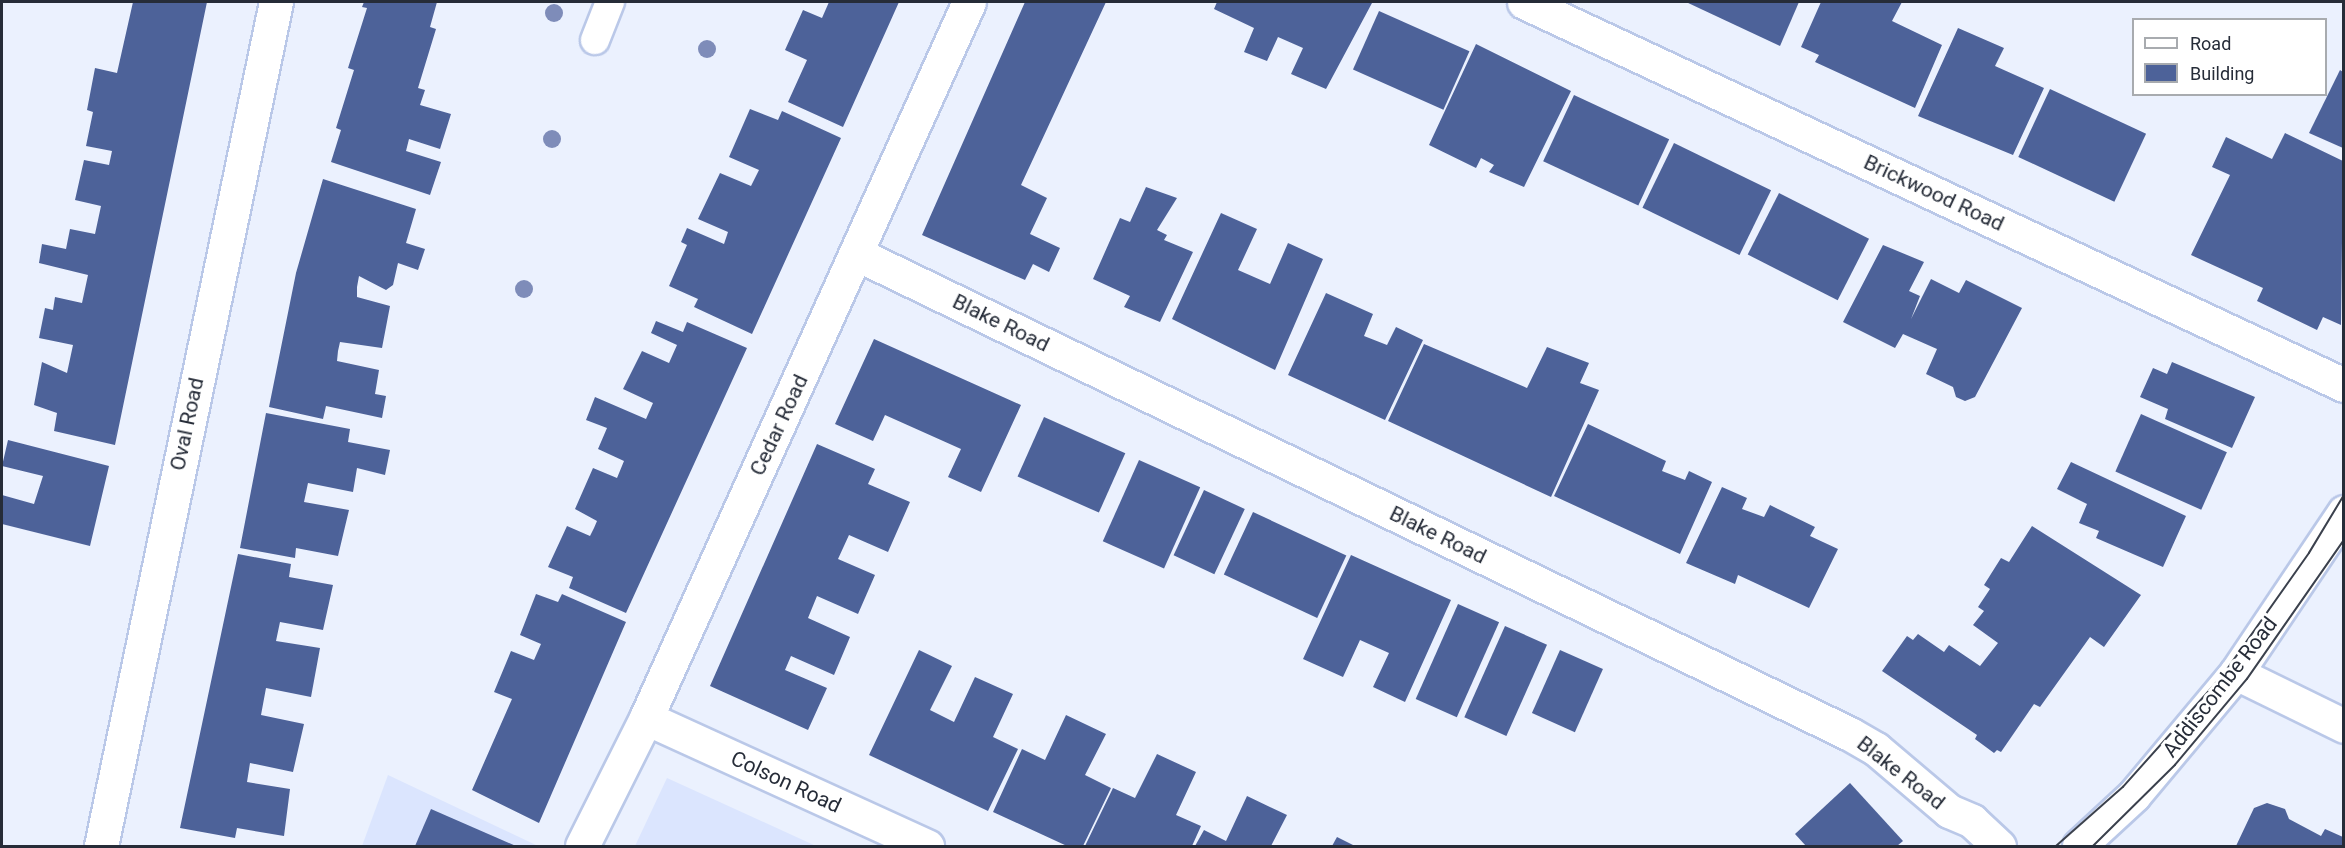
<!DOCTYPE html>
<style>
body{margin:0}
#map{position:relative;width:2345px;height:848px;overflow:hidden;background:#ebf1fe;font-family:Roboto,sans-serif}
div>[style]{position:absolute}
[style*='--x']{left:calc(var(--x)*1px);top:calc(var(--y)*1px);width:calc(var(--w)*1px);rotate:calc(var(--a)*1deg)}
.built>*{inset:0;background:#dbe5fe}
.building>*{inset:0;background:#4d6299;transform-origin:0 0}
.roads{filter:drop-shadow(2px 0 #bac8e8) drop-shadow(-2px 0 #bac8e8) drop-shadow(0 2px #bac8e8) drop-shadow(0 -2px #bac8e8)}
.lane>*{height:28px;margin:-14px;padding:0 14px;transform-origin:14px;border-radius:14px;background:#fff}
.street>*{height:33px;margin:-16.5px;padding:0 16.5px;transform-origin:16.5px;border-radius:16.5px;background:#fff}
.tram>*{height:1.5px;margin:-0.75px;padding:0 0.75px;transform-origin:0.75px;border-radius:0.75px;background:#3b414d}
.trees>*{width:18px;height:18px;margin:-9px;border-radius:50%;background:#7e8cb9}
span{translate:-50% -50%;white-space:nowrap;text-align:center;line-height:1.15;-webkit-text-stroke:6px #fff;paint-order:stroke}
.street-label{font-size:21px;color:#262c38}
.frame{position:absolute;inset:0;border:3px solid #262c38;pointer-events:none}
.legend{position:absolute;left:2132px;top:18px;width:195px;height:78px;box-sizing:border-box;background:#fff;border:2px solid #a8abaf;margin:0;padding:8px 10px;list-style:none;font-size:18px;color:#262c38}
.legend li{display:flex;align-items:center;gap:12px;height:30px}
.legend b{width:30px;border:2px solid #a8abaf}
</style>
<div id="map">
<div class="built">
<i style="clip-path:polygon(388px 775px,538px 846px,362px 846px)"></i>
<i style="clip-path:polygon(667px 778px,816px 846px,635px 846px)"></i>
</div>
<div class="building">
<i style="clip-path:polygon(133px 2px,207px 2px,115px 445px,54px 431px,57px 413px,34px 405px,42px 362px,67px 373px,73px 345px,39px 338px,45px 308px,53px 310px,55px 297px,82px 303px,88px 275px,39px 263px,42px 244px,66px 249px,70px 229px,95px 234px,101px 206px,75px 200px,84px 160px,109px 165px,112px 151px,86px 146px,93px 112px,87px 110px,95px 68px,117px 73px)"></i>
<i style="clip-path:polygon(364px 2px,437px 2px,430px 27px,436px 29px,418px 88px,425px 90px,420px 105px,451px 114px,440px 149px,409px 139px,406px 151px,441px 162px,430px 195px,331px 162px,341px 130px,336px 128px,354px 70px,348px 68px,367px 8px,362px 7px)"></i>
<i style="clip-path:polygon(829px 2px,899px 2px,843px 127px,788px 102px,807px 60px,785px 50px,803px 10px,822px 18px)"></i>
<i style="clip-path:polygon(1025px 2px,1106px 2px,1021px 185px,1047px 198px,1030px 234px,1060px 248px,1049px 272px,1033px 264px,1025px 280px,922px 235px)"></i>
<i style="clip-path:polygon(1217px 2px,1369px 2px,1372px 3px,1326px 89px,1291px 74px,1303px 48px,1278px 37px,1267px 61px,1244px 52px,1254px 28px,1214px 9px)"></i>
<i style="clip-path:polygon(1686px 2px,1799px 2px,1780px 46px)"></i>
<i style="clip-path:polygon(1821px 2px,1902px 2px,1892px 21px,1942px 45px,1915px 108px,1815px 62px,1819px 55px,1801px 47px)"></i>
<i style="left:1379px;top:11px;width:99px;height:64px;rotate:24deg"></i>
<i style="clip-path:polygon(1958px 28px,2004px 48px,1995px 66px,2044px 88px,2013px 155px,1918px 116px)"></i>
<i style="clip-path:polygon(1476px 44px,1571px 91px,1524px 187px,1489px 172px,1494px 165px,1481px 158px,1476px 168px,1429px 145px)"></i>
<i style="clip-path:polygon(2340px 70px,2343px 72px,2343px 148px,2309px 133px)"></i>
<i style="left:2050px;top:89px;width:106px;height:75px;rotate:25deg"></i>
<i style="left:1574px;top:95px;width:105px;height:73px;rotate:25deg"></i>
<i style="clip-path:polygon(750px 109px,778px 120px,782px 111px,841px 138px,752px 334px,694px 307px,698px 299px,669px 286px,687px 245px,681px 242px,687px 228px,724px 244px,728px 232px,698px 219px,720px 173px,751px 186px,759px 170px,729px 157px)"></i>
<i style="clip-path:polygon(2285px 133px,2343px 161px,2341px 325px,2323px 317px,2317px 330px,2257px 301px,2263px 288px,2191px 255px,2230px 175px,2212px 167px,2226px 137px,2272px 159px)"></i>
<i style="left:1674px;top:143px;width:108px;height:72px;rotate:26deg"></i>
<i style="clip-path:polygon(323px 179px,416px 209px,406px 243px,425px 249px,418px 270px,398px 263px,393px 285px,386px 290px,359px 276px,357px 287px,357px 297px,390px 306px,382px 348px,340px 342px,338px 351px,337px 361px,379px 370px,375px 394px,386px 396px,382px 418px,326px 406px,323px 419px,269px 407px,296px 273px)"></i>
<i style="clip-path:polygon(1146px 187px,1177px 198px,1157px 230px,1167px 235px,1164px 240px,1193px 252px,1160px 322px,1124px 307px,1130px 296px,1093px 279px,1120px 218px,1130px 222px)"></i>
<i style="left:1779px;top:193px;width:101px;height:69px;rotate:27deg"></i>
<i style="clip-path:polygon(1221px 213px,1257px 229px,1238px 270px,1270px 284px,1288px 243px,1323px 259px,1275px 370px,1172px 319px)"></i>
<i style="clip-path:polygon(1883px 245px,1924px 262px,1909px 291px,1920px 296px,1911px 319px,1931px 279px,1959px 293px,1966px 280px,2022px 308px,1975px 397px,1965px 401px,1956px 397px,1953px 387px,1926px 374px,1937px 349px,1903px 334px,1895px 348px,1843px 322px)"></i>
<i style="clip-path:polygon(1326px 293px,1373px 314px,1364px 336px,1387px 345px,1396px 327px,1423px 340px,1385px 420px,1288px 375px)"></i>
<i style="clip-path:polygon(656px 321px,683px 332px,687px 322px,747px 348px,626px 613px,569px 588px,573px 577px,548px 567px,567px 526px,590px 536px,594px 528px,597px 521px,575px 509px,593px 468px,617px 478px,624px 461px,598px 449px,607px 428px,586px 420px,595px 397px,646px 419px,653px 403px,623px 389px,642px 351px,669px 363px,677px 345px,651px 333px)"></i>
<i style="clip-path:polygon(874px 339px,1021px 405px,981px 492px,948px 477px,961px 449px,885px 415px,873px 441px,835px 424px)"></i>
<i style="clip-path:polygon(1424px 344px,1527px 388px,1547px 347px,1589px 363px,1580px 383px,1599px 390px,1551px 497px,1388px 421px)"></i>
<i style="clip-path:polygon(2172px 362px,2255px 397px,2232px 448px,2165px 419px,2168px 409px,2140px 397px,2153px 368px,2167px 374px)"></i>
<i style="clip-path:polygon(266px 413px,350px 429px,348px 442px,390px 450px,385px 475px,357px 468px,353px 492px,308px 483px,304px 502px,349px 510px,338px 556px,296px 548px,295px 558px,240px 548px)"></i>
<i style="left:2141px;top:414px;width:94px;height:63px;rotate:24deg"></i>
<i style="left:1044px;top:417px;width:89px;height:65px;rotate:24deg"></i>
<i style="clip-path:polygon(1588px 424px,1666px 461px,1662px 471px,1685px 480px,1689px 471px,1712px 482px,1680px 554px,1554px 496px)"></i>
<i style="clip-path:polygon(8px 440px,109px 466px,90px 546px,2px 524px,2px 495px,34px 504px,43px 476px,2px 466px)"></i>
<i style="clip-path:polygon(817px 444px,875px 469px,868px 484px,910px 502px,888px 552px,849px 535px,838px 559px,875px 575px,858px 614px,817px 596px,808px 618px,850px 637px,834px 675px,791px 656px,785px 670px,827px 688px,808px 730px,710px 686px)"></i>
<i style="left:1139px;top:460px;width:67px;height:89px;rotate:24deg"></i>
<i style="clip-path:polygon(2071px 462px,2186px 516px,2163px 567px,2096px 538px,2099px 531px,2079px 523px,2087px 504px,2057px 489px)"></i>
<i style="clip-path:polygon(1722px 487px,1747px 498px,1742px 509px,1764px 517px,1770px 505px,1815px 527px,1810px 536px,1838px 549px,1809px 608px,1738px 575px,1735px 584px,1686px 563px)"></i>
<i style="left:1204px;top:490px;width:45px;height:72px;rotate:25deg"></i>
<i style="left:1253px;top:512px;width:103px;height:69px;rotate:25deg"></i>
<i style="clip-path:polygon(2032px 526px,2141px 595px,2104px 647px,2090px 637px,2040px 707px,2034px 704px,2001px 752px,1997px 750px,1994px 753px,1975px 739px,1977px 735px,1882px 671px,1907px 636px,1913px 640px,1918px 634px,1944px 652px,1949px 645px,1980px 666px,1998px 643px,1973px 625px,1984px 611px,1978px 607px,1990px 589px,1984px 585px,2001px 558px,2009px 562px)"></i>
<i style="clip-path:polygon(238px 554px,291px 564px,289px 577px,333px 585px,323px 630px,280px 622px,276px 641px,320px 648px,311px 697px,266px 688px,261px 715px,304px 724px,293px 772px,250px 763px,247px 782px,290px 789px,284px 836px,237px 828px,235px 838px,180px 828px)"></i>
<i style="clip-path:polygon(1351px 555px,1451px 600px,1405px 702px,1373px 687px,1389px 653px,1360px 640px,1343px 677px,1303px 659px)"></i>
<i style="clip-path:polygon(536px 594px,558px 602px,562px 594px,626px 622px,539px 823px,472px 790px,512px 699px,494px 692px,511px 651px,534px 660px,541px 644px,520px 635px)"></i>
<i style="left:1458px;top:604px;width:45px;height:104px;rotate:24deg"></i>
<i style="left:1505px;top:626px;width:46px;height:100px;rotate:24deg"></i>
<i style="clip-path:polygon(919px 650px,952px 666px,930px 710px,954px 722px,975px 677px,1013px 694px,993px 737px,1018px 749px,988px 811px,869px 755px)"></i>
<i style="left:1560px;top:650px;width:47px;height:69px;rotate:24deg"></i>
<i style="clip-path:polygon(1066px 715px,1106px 734px,1085px 775px,1111px 788px,1083px 846px,1067px 846px,993px 812px,1022px 749px,1045px 760px)"></i>
<i style="clip-path:polygon(1157px 754px,1196px 772px,1176px 815px,1201px 826px,1192px 846px,1085px 846px,1113px 788px,1135px 798px)"></i>
<i style="clip-path:polygon(1850px 783px,1903px 841px,1897px 846px,1806px 846px,1795px 834px)"></i>
<i style="clip-path:polygon(1247px 796px,1287px 815px,1271px 846px,1195px 846px,1204px 830px,1226px 841px)"></i>
<i style="clip-path:polygon(2267px 803px,2285px 809px,2289px 819px,2321px 836px,2325px 829px,2343px 837px,2343px 846px,2236px 846px,2254px 808px)"></i>
<i style="clip-path:polygon(431px 809px,516px 846px,415px 846px)"></i>
<i style="clip-path:polygon(1337px 837px,1355px 846px,1332px 846px)"></i>
</div>
<div class="roads">
<div class="lane">
<i style="--x:595;--y:40;--w:41;--a:-68.5"></i>
</div>
<div class="street">
<i style="--x:1524;--y:2;--w:905;--a:25.04"></i>
<i style="--x:857;--y:254;--w:1103;--a:25.8"></i>
<i style="--x:1850;--y:734;--w:30;--a:30"></i>
<i style="--x:1876;--y:749;--w:96;--a:40.3"></i>
<i style="--x:1949;--y:811;--w:25;--a:23"></i>
<i style="--x:1972;--y:821;--w:37;--a:43"></i>
<i style="--x:2236;--y:673;--w:120;--a:26.1"></i>
<i style="--x:646;--y:718;--w:309;--a:24.5"></i>
<i style="--x:101;--y:846;--w:862;--a:-78.29"></i>
<i style="--x:582;--y:846;--w:143;--a:-63.4"></i>
<i style="--x:646;--y:718;--w:785;--a:-65.72"></i>
<i style="--x:2079;--y:846;--w:75;--a:-42.8"></i>
<i style="--x:2134;--y:795;--w:159;--a:-50.1"></i>
<i style="--x:2236;--y:673;--w:194;--a:-56.1"></i>
</div>
</div>
<div class="tram">
<i style="--x:2056;--y:846;--w:89;--a:-41.4"></i>
<i style="--x:2123;--y:787;--w:150;--a:-48.2"></i>
<i style="--x:2223;--y:675;--w:149;--a:-54.8"></i>
<i style="--x:2309;--y:553;--w:68;--a:-58.9"></i>
<i style="--x:2093;--y:846;--w:115;--a:-44.6"></i>
<i style="--x:2175;--y:765;--w:112;--a:-50.1"></i>
<i style="--x:2247;--y:679;--w:169;--a:-55.1"></i>
</div>
<div class="trees">
<i style="left:554px;top:13px"></i>
<i style="left:707px;top:49px"></i>
<i style="left:552px;top:139px"></i>
<i style="left:524px;top:289px"></i>
</div>
<div class="street-label">
<span style="left:1934px;top:193px;rotate:25deg">Brickwood Road</span>
<span style="left:1001px;top:323px;rotate:26deg">Blake Road</span>
<span style="left:187px;top:424px;rotate:-78deg">Oval Road</span>
<span style="left:779px;top:425px;rotate:-65deg">Cedar Road</span>
<span style="left:1438px;top:535px;rotate:26deg">Blake Road</span>
<span style="left:2220px;top:687px;rotate:-52deg">Addiscombe Road</span>
<span style="left:1901px;top:773px;rotate:38deg">Blake Road</span>
<span style="left:786px;top:782px;rotate:25deg">Colson Road</span>
</div>
<div class="frame"></div>
<ul class="legend">
<li><b style="height:8px;background:#fff"></b>Road</li>
<li><b style="height:16px;background:#4d6299"></b>Building</li>
</ul>
</div>
